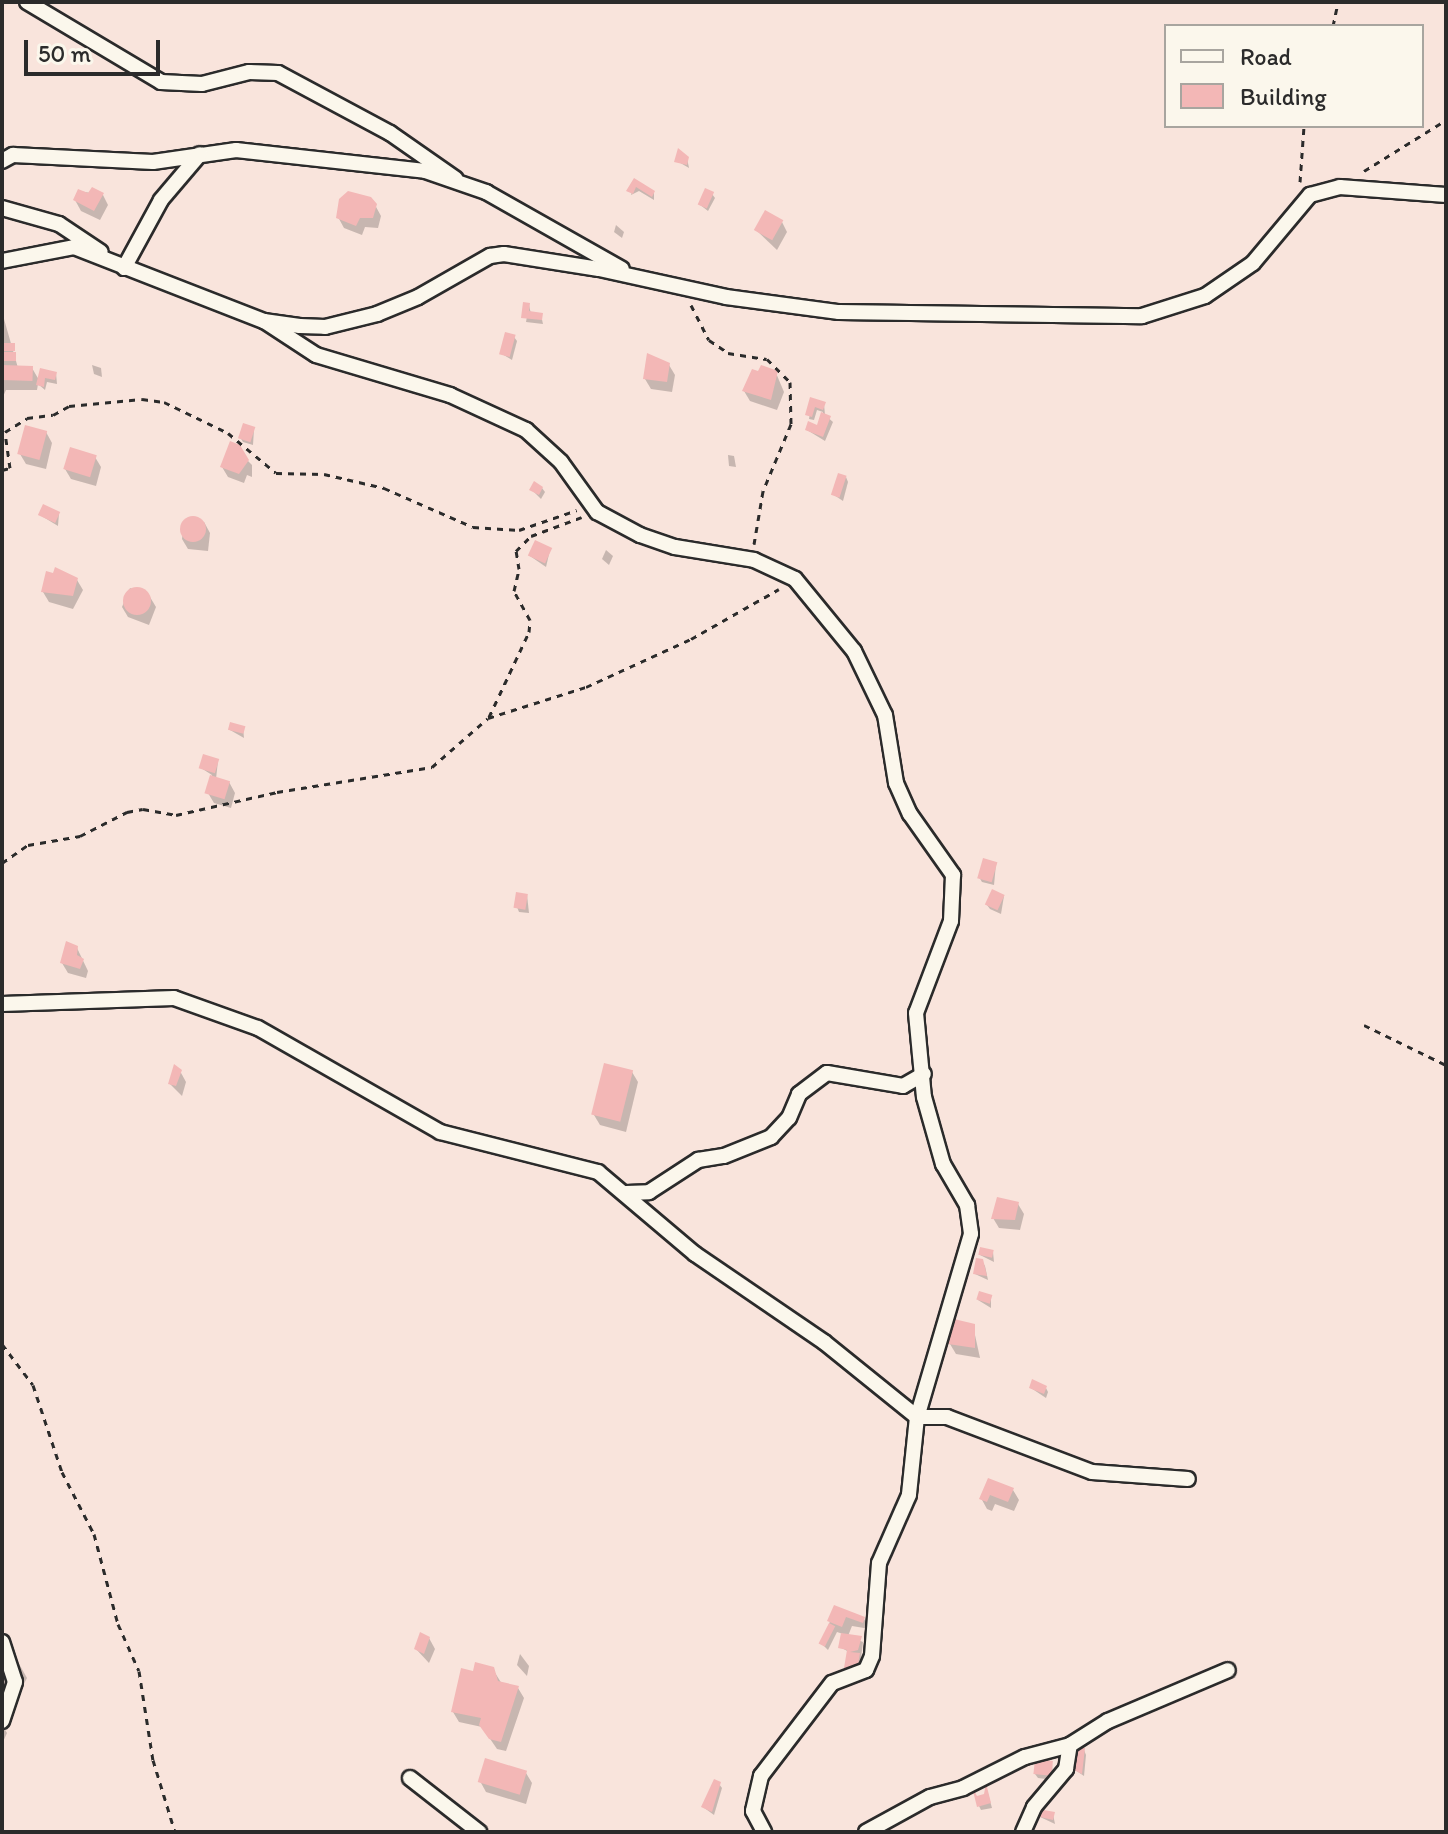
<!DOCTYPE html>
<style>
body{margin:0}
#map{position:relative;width:1448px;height:1834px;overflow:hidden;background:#f9e4dc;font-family:Itim,sans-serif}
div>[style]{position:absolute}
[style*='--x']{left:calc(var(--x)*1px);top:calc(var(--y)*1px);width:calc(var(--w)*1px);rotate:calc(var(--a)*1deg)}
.shadow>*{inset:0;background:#0003}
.building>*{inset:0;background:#f3b7b6;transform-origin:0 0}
.round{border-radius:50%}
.path>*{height:3px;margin-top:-1.5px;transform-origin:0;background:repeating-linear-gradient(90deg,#2b2b2b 0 6px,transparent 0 12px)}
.roads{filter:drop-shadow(2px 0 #2b2b2b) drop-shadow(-2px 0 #2b2b2b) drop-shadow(0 2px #2b2b2b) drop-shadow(0 -2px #2b2b2b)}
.minor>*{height:14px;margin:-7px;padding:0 7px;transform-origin:7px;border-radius:7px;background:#fbf7ec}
span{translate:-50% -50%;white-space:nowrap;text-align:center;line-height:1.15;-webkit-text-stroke:8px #fbf7ec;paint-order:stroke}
.frame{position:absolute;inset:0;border:4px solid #2b2b2b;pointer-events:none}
.legend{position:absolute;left:1164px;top:24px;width:260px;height:104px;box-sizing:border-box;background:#fbf7ec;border:2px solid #a8a59f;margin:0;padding:10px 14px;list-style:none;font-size:24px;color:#2b2b2b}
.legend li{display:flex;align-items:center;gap:16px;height:40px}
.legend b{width:40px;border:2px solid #a8a59f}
.scale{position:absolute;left:24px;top:40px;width:136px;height:36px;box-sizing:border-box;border:4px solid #2b2b2b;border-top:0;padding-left:10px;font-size:24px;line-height:28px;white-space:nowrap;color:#2b2b2b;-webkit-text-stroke:6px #fbf7ec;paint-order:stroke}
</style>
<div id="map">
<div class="shadow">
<i style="clip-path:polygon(687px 158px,689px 168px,677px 161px)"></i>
<i style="clip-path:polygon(635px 181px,654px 192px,654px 200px,639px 191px,631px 195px)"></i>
<i style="clip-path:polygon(79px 191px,103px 195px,108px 205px,100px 220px,81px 211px,75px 200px)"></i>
<i style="clip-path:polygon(712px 194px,715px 198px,708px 211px,699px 204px)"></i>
<i style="clip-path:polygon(375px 205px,381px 216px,378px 228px,365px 227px,362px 235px,344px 228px,338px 217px)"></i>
<i style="clip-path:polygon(782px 222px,787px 232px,777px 250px,756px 230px)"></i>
<i style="clip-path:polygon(616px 225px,624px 232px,622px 238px,614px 232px)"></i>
<i style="clip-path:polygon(529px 305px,531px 314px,541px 315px,543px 324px,526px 322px)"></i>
<i style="clip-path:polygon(2px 312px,18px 368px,32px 368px,39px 380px,41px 370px,56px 373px,57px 384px,47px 382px,45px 390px,38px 384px,37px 390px,6px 390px,2px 399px)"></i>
<i style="clip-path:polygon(514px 337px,517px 341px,512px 360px,502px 354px)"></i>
<i style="clip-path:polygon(649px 356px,669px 365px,675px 375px,672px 392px,651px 389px,645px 379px)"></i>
<i style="clip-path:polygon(92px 365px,101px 368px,102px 377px,94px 374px)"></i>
<i style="clip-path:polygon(776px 373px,784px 392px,777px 410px,750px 401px,744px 391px)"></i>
<i style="clip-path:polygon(812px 400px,824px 404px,825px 415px,833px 422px,825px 441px,807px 430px,818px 427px,823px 412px,817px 410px,814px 420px,809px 419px)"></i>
<i style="clip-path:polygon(254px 429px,253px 445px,243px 442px,240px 437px)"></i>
<i style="clip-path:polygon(46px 432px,52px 443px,46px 469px,26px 464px,20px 454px)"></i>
<i style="clip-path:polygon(231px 444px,252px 465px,252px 477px,247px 475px,244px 483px,228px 477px,222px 467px)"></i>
<i style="clip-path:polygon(728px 455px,734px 456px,736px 467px,729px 466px)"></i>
<i style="clip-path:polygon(95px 457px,101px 467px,96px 486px,71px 479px,65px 469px)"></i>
<i style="clip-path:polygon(846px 477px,848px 482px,843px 501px,834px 495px)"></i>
<i style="clip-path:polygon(542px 488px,545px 492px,541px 499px,532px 490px)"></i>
<i style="clip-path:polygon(59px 513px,58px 526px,40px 515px)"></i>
<i style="clip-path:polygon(184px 521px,204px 522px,210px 533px,208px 551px,188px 549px,182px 539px)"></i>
<i style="clip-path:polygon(550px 550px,546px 567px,530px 556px)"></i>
<i style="clip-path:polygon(606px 550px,613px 556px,609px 565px,602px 559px)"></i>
<i style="clip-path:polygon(54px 576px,77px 580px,83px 590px,73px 609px,49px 602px,43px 592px)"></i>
<i style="clip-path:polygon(130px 588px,150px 597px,156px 607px,149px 625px,128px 617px,122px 607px)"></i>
<i style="clip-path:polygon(243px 728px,244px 738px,230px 730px)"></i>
<i style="clip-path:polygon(218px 761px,216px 779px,229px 782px,235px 793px,231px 808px,214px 803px,208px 793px,212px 775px,201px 768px)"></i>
<i style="clip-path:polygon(996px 864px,994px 885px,982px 882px,979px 877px)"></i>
<i style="clip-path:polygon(527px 895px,529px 913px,519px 912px,517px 907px)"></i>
<i style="clip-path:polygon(1004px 896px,1001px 914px,990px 909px,987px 905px)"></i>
<i style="clip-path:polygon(77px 948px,88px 971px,86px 978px,68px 973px,62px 963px)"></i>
<i style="clip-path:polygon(180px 1071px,186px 1082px,182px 1096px,170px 1084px)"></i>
<i style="clip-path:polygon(632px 1072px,638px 1082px,626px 1132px,600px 1125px,594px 1115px)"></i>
<i style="clip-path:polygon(1018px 1204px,1024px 1214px,1020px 1230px,999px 1228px,993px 1218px)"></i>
<i style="clip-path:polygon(993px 1252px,994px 1262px,980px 1255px)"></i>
<i style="clip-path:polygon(982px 1261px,985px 1266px,988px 1280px,975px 1274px)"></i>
<i style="clip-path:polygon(991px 1297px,991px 1308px,978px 1300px)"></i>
<i style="clip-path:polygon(973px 1326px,980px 1358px,956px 1354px,950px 1344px)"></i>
<i style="clip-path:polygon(1031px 1388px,1046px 1388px,1048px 1392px,1046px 1398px)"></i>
<i style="clip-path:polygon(989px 1480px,1013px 1490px,1019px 1500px,1014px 1511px,995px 1504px,992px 1511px,987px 1509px,981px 1498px)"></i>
<i style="clip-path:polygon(835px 1607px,864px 1619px,870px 1629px,852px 1626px,848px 1636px,863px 1642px,859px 1674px,847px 1668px,849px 1652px,840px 1647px,843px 1634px,837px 1632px,828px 1650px,822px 1644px)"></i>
<i style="clip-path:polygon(429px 1638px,435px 1649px,429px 1663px,416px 1649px)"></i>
<i style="clip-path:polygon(520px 1654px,529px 1666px,527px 1676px,517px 1665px)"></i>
<i style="clip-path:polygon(2px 1655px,18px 1662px,27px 1678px,18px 1695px,2px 1689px)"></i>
<i style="clip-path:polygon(492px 1668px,502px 1684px,518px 1688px,524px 1698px,506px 1751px,497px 1749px,482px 1727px,459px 1722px,453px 1712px,474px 1673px)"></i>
<i style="clip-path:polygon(2px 1725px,7px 1733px,2px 1744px)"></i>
<i style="clip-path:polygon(1084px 1750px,1086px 1755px,1084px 1776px,1072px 1768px)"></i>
<i style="clip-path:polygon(1052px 1763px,1053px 1780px,1038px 1778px,1035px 1774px)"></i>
<i style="clip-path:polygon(526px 1773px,532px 1783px,526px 1804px,486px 1792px,480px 1781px)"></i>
<i style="clip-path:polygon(719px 1784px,722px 1788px,714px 1815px,703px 1807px)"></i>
<i style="clip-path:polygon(987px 1790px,992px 1808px,981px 1810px,979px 1806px)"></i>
<i style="clip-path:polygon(1053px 1814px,1055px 1824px,1038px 1816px)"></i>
</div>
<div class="building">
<i style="clip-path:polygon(678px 148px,689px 157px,687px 165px,674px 162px)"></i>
<i style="clip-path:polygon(634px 178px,655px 191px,652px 197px,636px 187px,633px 194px,626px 191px)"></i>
<i style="clip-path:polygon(92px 187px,104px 193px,94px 211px,73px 200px,78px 189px,88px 193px)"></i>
<i style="left:705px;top:188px;width:10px;height:18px;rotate:24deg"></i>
<i style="clip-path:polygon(348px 191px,371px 197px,377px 204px,373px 218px,360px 218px,356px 226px,336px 218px,339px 199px)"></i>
<i style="left:765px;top:210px;width:21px;height:23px;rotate:29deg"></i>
<i style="clip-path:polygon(523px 302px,530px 303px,529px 311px,543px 313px,542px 320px,521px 318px)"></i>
<i style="left:505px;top:332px;width:11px;height:23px;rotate:15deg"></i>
<i style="left:2px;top:343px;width:13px;height:8px"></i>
<i style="left:2px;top:352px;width:14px;height:9px"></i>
<i style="clip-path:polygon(647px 353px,670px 363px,667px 382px,643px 379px)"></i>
<i style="left:2px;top:365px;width:31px;height:15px;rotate:2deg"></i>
<i style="clip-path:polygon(761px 365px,778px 371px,771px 400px,742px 391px,752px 369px,758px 371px)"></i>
<i style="clip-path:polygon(40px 368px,57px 372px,55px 380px,45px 378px,44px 387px,36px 385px)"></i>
<i style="clip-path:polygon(810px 397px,826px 402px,823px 410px,815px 407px,812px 417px,805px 415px)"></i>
<i style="clip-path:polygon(821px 412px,831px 416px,823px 437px,805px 430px,808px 421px,817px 425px)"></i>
<i style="left:243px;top:423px;width:13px;height:16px;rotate:18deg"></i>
<i style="left:25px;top:425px;width:23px;height:30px;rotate:15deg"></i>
<i style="clip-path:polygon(230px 441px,240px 445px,249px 460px,239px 474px,220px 467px)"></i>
<i style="left:70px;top:447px;width:28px;height:23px;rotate:17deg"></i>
<i style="left:838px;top:473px;width:9px;height:23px;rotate:18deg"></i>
<i style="clip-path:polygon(534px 481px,543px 487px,539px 495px,529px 490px)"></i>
<i style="left:43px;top:504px;width:19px;height:12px;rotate:25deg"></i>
<i class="round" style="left:180px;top:516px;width:26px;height:26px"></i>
<i style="left:535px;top:540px;width:19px;height:17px;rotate:25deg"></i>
<i style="clip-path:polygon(55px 567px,78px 578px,73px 596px,41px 592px,46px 571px,53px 573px)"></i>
<i class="round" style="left:123px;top:587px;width:28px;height:28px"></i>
<i style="left:230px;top:722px;width:16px;height:8px;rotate:15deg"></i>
<i style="left:203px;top:754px;width:17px;height:15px;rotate:17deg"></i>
<i style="left:210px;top:775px;width:21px;height:19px;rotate:17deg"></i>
<i style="left:983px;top:858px;width:15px;height:21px;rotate:16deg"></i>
<i style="left:992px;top:889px;width:14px;height:17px;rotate:25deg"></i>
<i style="left:516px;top:892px;width:12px;height:16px;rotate:9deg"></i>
<i style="clip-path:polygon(66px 941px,78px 946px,77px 955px,84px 959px,80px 969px,60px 963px)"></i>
<i style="left:604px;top:1063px;width:30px;height:53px;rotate:14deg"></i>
<i style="clip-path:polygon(174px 1064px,182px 1070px,176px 1086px,168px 1084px)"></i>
<i style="clip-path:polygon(997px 1197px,1019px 1202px,1015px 1220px,991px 1219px)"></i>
<i style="left:980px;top:1247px;width:14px;height:8px;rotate:12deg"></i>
<i style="clip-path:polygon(976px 1258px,983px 1259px,987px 1276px,973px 1274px)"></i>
<i style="left:979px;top:1291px;width:14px;height:9px;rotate:17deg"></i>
<i style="clip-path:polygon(954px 1319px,975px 1324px,975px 1348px,948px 1344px)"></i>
<i style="clip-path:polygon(1032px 1379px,1047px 1386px,1044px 1394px,1029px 1388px)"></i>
<i style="clip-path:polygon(988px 1478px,1014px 1488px,1008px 1502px,990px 1495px,987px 1502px,979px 1499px)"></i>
<i style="clip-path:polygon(834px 1605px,865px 1617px,863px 1623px,846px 1617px,842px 1627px,827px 1621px)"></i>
<i style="left:829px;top:1623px;width:7px;height:23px;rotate:27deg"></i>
<i style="clip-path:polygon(420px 1632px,430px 1637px,424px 1654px,414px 1649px)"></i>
<i style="clip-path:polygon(841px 1633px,862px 1636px,858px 1650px,850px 1652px,860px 1653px,857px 1670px,844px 1668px,847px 1650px,838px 1648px)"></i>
<i style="clip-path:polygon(475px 1662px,494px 1667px,498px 1681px,519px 1686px,501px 1742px,489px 1739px,479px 1725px,481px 1718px,451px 1712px,461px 1668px,473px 1671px)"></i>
<i style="clip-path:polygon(1073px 1747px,1085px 1748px,1082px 1774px,1070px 1768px)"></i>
<i style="left:485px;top:1758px;width:44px;height:25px;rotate:17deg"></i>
<i style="left:1035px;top:1759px;width:18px;height:15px;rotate:6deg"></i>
<i style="clip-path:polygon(714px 1779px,721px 1782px,712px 1812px,701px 1807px)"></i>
<i style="clip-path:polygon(986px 1783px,991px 1803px,977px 1807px,972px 1787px,977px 1796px,984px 1794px)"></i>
<i style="clip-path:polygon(1038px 1809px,1055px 1812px,1053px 1820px,1036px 1816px)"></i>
</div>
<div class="path">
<i style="--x:1333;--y:26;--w:25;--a:-78"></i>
<i style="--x:1364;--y:171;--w:97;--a:-31.9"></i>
<i style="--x:1300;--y:182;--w:56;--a:-85.9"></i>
<i style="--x:691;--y:305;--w:39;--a:63"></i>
<i style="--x:709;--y:340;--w:23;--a:34"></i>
<i style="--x:728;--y:353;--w:39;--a:9"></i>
<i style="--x:767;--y:359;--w:33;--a:45"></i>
<i style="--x:790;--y:382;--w:42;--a:88.6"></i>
<i style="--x:791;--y:424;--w:73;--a:112.7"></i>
<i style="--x:763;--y:491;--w:54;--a:99.6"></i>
<i style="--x:2;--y:470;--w:8;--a:-14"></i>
<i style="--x:10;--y:468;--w:36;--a:-98"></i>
<i style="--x:5;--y:432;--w:26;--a:-32"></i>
<i style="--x:27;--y:418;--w:26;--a:-7"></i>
<i style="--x:53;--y:415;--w:18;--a:-29"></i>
<i style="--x:69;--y:406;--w:73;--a:-5.5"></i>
<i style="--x:142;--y:399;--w:22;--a:8"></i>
<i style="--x:164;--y:402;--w:71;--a:25.8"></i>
<i style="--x:228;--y:433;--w:62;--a:39.8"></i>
<i style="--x:276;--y:473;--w:48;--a:1.2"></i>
<i style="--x:324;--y:474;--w:62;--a:13.1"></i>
<i style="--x:384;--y:488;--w:97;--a:23.7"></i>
<i style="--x:473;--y:527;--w:46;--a:3.7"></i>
<i style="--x:519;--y:530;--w:61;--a:-19"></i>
<i style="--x:489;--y:717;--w:94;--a:-64.8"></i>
<i style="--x:529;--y:632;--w:12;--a:-85"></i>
<i style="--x:530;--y:620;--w:33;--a:-119"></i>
<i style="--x:514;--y:591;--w:23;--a:-77"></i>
<i style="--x:519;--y:569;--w:18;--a:-99"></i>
<i style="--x:516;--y:551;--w:21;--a:-45"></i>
<i style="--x:531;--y:536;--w:54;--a:-20.4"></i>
<i style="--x:2;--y:863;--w:32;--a:-35"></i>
<i style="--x:28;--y:845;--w:53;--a:-9.8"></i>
<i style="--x:80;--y:836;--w:53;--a:-27.1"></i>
<i style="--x:127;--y:812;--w:16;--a:-11"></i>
<i style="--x:143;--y:809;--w:34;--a:10"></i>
<i style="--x:176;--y:815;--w:104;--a:-12.8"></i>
<i style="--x:277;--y:792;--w:157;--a:-9.2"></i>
<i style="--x:432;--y:767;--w:74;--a:-41.2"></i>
<i style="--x:488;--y:718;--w:103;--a:-17.6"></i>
<i style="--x:586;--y:687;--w:115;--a:-24.6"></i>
<i style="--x:691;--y:639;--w:101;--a:-29.6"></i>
<i style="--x:1364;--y:1025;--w:91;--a:26"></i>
<i style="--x:2;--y:1344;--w:51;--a:52.9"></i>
<i style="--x:33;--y:1385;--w:92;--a:71.6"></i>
<i style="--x:62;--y:1472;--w:70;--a:62.7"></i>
<i style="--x:94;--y:1534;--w:93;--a:75.1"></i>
<i style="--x:118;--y:1624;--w:51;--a:65.9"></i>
<i style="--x:139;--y:1671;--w:90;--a:81.1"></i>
<i style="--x:153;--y:1760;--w:75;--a:73"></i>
</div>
<div class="roads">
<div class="minor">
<i style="--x:27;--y:2;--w:156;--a:30.8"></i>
<i style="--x:161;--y:82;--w:41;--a:2.8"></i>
<i style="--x:202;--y:84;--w:49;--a:-14.3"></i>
<i style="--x:249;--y:72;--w:29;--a:2"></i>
<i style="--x:278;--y:73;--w:127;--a:28.2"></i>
<i style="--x:390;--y:133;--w:80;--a:34.9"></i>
<i style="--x:2;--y:161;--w:13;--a:-29"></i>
<i style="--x:13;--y:155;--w:140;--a:2.9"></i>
<i style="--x:153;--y:162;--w:84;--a:-8.2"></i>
<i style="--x:236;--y:150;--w:190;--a:6.3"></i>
<i style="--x:425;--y:171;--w:65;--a:19"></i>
<i style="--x:486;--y:192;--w:156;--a:29.5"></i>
<i style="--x:2;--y:208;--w:59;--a:15.7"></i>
<i style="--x:59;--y:224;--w:50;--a:33.7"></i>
<i style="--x:2;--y:261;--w:73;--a:-11"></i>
<i style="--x:74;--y:247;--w:204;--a:21.3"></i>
<i style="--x:264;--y:321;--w:36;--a:8"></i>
<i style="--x:300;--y:326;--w:25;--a:2"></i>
<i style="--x:325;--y:327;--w:54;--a:-14"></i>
<i style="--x:377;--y:314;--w:44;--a:-22.5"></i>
<i style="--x:418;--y:297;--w:83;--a:-29.7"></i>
<i style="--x:490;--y:256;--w:14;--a:-8"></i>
<i style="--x:504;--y:254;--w:96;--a:9"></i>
<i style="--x:599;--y:269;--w:130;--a:12.4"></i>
<i style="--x:726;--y:297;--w:114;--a:7.6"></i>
<i style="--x:839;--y:312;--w:303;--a:0.8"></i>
<i style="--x:1142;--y:316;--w:66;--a:-17.6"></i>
<i style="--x:1205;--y:296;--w:58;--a:-34.5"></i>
<i style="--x:1253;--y:263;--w:89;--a:-50"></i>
<i style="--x:1310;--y:195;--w:31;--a:-15"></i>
<i style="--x:1340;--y:187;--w:106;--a:4.3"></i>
<i style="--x:124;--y:268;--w:77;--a:-61.4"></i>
<i style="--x:161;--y:200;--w:60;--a:-49.7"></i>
<i style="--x:264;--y:321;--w:62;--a:33.2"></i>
<i style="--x:316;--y:355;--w:140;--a:16.6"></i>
<i style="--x:450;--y:395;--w:84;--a:24.7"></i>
<i style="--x:526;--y:430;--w:47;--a:42.4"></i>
<i style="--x:561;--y:462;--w:62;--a:54.2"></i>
<i style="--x:597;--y:512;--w:49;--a:28.1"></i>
<i style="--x:640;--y:535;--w:37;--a:19"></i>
<i style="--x:675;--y:547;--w:80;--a:9.3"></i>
<i style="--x:754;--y:560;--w:45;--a:24.9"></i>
<i style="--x:795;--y:579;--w:93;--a:50.7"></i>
<i style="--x:854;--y:651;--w:71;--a:64.2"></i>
<i style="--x:885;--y:715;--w:69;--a:80.8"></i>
<i style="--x:896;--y:783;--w:34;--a:66"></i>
<i style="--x:910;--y:814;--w:75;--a:54.8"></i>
<i style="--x:953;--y:875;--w:46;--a:92.5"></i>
<i style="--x:951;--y:921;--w:98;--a:110.8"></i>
<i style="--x:916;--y:1013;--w:84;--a:84.6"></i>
<i style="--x:924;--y:1097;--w:70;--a:74.2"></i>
<i style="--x:943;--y:1164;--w:48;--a:59.7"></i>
<i style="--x:967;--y:1205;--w:29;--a:82"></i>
<i style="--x:971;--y:1234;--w:191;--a:106.4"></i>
<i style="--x:917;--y:1417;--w:78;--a:95.9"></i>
<i style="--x:909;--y:1495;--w:74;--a:113.8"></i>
<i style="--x:879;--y:1563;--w:93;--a:94.3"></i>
<i style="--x:872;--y:1656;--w:15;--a:113"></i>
<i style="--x:866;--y:1670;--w:36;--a:159"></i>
<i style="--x:832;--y:1683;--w:117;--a:127.4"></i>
<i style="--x:761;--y:1776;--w:36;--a:103"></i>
<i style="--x:753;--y:1811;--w:24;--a:62"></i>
<i style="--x:2;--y:1004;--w:172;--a:-2"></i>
<i style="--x:174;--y:998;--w:89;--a:19.7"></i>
<i style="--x:258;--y:1028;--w:210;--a:29.7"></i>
<i style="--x:440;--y:1132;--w:163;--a:14.2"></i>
<i style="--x:598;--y:1172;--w:127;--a:40.2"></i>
<i style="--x:695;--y:1254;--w:156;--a:34.3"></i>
<i style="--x:824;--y:1342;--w:119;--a:38.9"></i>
<i style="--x:917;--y:1417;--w:30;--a:0"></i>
<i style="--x:947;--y:1417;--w:155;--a:20.8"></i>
<i style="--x:1092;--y:1472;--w:96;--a:4.2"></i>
<i style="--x:626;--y:1193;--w:23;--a:-2"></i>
<i style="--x:649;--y:1192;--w:59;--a:-33.1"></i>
<i style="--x:698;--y:1160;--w:26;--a:-9"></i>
<i style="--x:724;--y:1156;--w:51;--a:-22"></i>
<i style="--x:771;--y:1137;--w:26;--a:-47"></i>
<i style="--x:789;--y:1118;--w:26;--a:-67"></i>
<i style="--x:799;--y:1094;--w:35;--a:-37"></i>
<i style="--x:827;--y:1073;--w:77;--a:9.7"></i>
<i style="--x:903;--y:1086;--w:24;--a:-30"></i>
<i style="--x:2;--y:1642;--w:42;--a:72"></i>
<i style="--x:15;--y:1682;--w:41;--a:108.4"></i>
<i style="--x:410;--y:1778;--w:88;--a:38"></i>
<i style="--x:866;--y:1832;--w:73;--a:-28.7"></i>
<i style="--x:930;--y:1797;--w:34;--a:-15"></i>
<i style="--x:963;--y:1788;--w:69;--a:-26.6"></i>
<i style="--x:1025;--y:1757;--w:47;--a:-14.9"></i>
<i style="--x:1070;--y:1745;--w:45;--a:-32.3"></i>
<i style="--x:1108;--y:1721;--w:130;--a:-23"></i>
<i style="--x:1023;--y:1832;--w:27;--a:-66"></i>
<i style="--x:1034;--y:1807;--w:50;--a:-49.9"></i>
<i style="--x:1066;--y:1769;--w:24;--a:-81"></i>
</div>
</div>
<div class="frame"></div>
<ul class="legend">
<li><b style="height:10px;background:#fbf7ec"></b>Road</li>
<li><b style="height:22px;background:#f3b7b6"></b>Building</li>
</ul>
<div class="scale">50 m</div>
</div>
